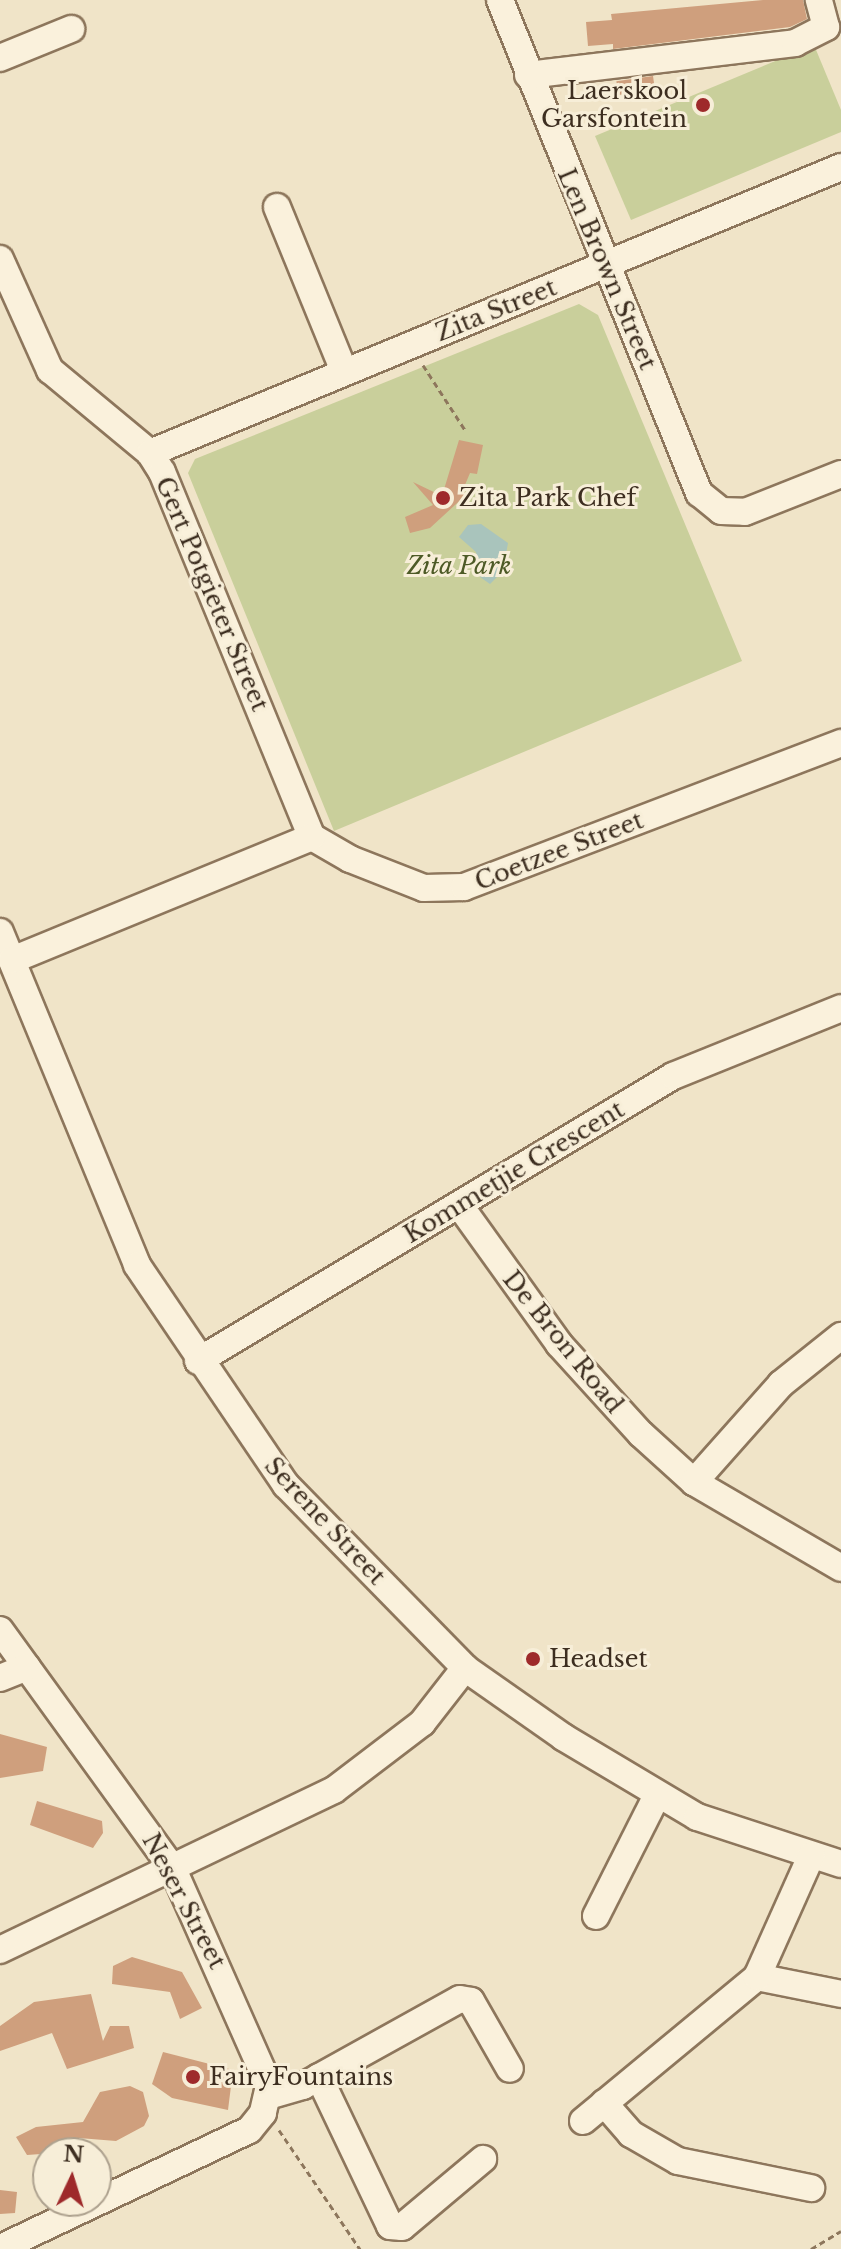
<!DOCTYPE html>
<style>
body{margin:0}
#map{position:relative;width:841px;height:2249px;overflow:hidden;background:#f0e4c8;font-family:"Libre Baskerville",serif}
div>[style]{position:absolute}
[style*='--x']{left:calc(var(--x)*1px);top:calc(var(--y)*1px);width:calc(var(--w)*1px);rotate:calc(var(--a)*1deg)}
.green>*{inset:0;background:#c9cf9b}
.water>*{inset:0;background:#a9c4bc}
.building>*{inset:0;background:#cf9f7d;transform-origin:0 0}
.path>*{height:3px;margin-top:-1.5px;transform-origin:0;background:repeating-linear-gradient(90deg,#8d765c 0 6px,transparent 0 10px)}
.roads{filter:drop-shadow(2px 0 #8d765c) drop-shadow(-2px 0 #8d765c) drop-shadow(0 2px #8d765c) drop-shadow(0 -2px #8d765c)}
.minor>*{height:26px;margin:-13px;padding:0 13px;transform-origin:13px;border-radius:13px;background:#faf1dc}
.dots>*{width:22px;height:22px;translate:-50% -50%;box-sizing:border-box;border:4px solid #f7eed8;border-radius:50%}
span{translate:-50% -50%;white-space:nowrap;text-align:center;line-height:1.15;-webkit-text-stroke:6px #f7eed8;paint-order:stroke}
.poi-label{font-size:24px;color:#3d2e20}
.right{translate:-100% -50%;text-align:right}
.left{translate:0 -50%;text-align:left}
.street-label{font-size:24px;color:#3d2e20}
.park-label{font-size:24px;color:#4d5a26;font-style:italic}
.north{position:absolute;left:32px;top:2137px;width:80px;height:80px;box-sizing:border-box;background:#f7eed8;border:2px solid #ada18e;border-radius:50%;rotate:4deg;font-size:22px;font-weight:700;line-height:32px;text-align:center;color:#3d2e20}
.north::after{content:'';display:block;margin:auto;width:28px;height:36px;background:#9e2a2b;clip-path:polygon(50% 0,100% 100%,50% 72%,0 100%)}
</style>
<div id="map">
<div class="green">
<i style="clip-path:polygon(814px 45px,841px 110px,841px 132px,631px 220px,595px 136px)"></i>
<i style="clip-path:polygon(579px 304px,598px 315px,742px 661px,334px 831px,188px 473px,195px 459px)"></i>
</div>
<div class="water">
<i style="clip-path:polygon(481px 524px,508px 543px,503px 571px,490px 584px,480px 577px,476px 552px,459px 537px,468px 525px)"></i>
</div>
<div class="building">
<i style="clip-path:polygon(763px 0,803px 0,807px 19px,790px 27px,613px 49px,613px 44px,588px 46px,586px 22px,612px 20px,611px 14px)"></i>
<i style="left:653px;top:76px;width:14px;height:37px;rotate:82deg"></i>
<i style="clip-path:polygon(459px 440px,483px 445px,477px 474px,470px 473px,462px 492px,468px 493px,430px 528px,410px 533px,405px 517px,433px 505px,413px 482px,442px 496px)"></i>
<i style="clip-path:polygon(0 1734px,47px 1747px,43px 1771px,0 1778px)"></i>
<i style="clip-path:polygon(37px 1801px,102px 1821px,103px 1833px,93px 1848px,30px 1825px)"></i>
<i style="clip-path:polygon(132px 1957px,182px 1972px,202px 2008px,180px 2019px,170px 1992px,112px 1984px,113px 1966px)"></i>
<i style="clip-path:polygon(91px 1994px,103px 2041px,110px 2026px,129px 2026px,134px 2048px,67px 2069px,52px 2033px,0 2051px,0 2026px,34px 2002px)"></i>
<i style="clip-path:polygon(163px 2052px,233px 2070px,228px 2110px,172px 2098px,152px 2084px)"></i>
<i style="clip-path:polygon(130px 2086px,143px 2092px,149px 2116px,144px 2126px,116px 2141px,79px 2138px,82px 2151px,27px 2155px,16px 2137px,36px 2127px,83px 2122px,100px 2092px)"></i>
<i style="clip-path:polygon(0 2190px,17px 2192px,15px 2213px,0 2214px)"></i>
</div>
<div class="path">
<i style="--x:423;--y:365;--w:77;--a:57.1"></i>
<i style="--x:279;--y:2130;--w:144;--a:55.8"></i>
<i style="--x:811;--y:2249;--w:35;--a:-31"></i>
</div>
<div class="roads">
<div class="minor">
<i style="--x:500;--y:0;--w:532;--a:68.02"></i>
<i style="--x:699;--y:493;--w:28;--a:39"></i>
<i style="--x:721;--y:511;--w:24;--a:2"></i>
<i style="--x:745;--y:512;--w:103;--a:-21.6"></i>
<i style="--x:0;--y:58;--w:77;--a:-22.2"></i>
<i style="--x:528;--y:75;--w:269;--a:-6.8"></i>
<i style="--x:795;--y:43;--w:35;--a:-27"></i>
<i style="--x:826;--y:27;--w:28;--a:-105"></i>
<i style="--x:277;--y:207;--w:177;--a:67.8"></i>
<i style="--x:0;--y:259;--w:122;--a:65.8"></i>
<i style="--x:50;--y:370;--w:130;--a:39.7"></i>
<i style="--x:150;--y:453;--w:22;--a:58"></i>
<i style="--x:162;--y:472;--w:395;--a:67.7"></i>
<i style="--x:150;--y:453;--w:748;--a:-22.48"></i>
<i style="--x:312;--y:837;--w:44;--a:30.1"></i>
<i style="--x:350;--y:859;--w:79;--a:21.4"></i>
<i style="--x:424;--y:888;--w:40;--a:-1.4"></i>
<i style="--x:464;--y:887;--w:404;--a:-20.9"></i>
<i style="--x:0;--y:932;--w:360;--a:67.6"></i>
<i style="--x:137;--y:1265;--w:266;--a:55.9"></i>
<i style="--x:286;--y:1485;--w:256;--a:45.6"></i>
<i style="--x:465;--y:1668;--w:120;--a:35.1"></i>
<i style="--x:563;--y:1737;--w:156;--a:30.8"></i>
<i style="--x:697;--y:1817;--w:151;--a:18.1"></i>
<i style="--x:12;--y:960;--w:324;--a:-22.3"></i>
<i style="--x:460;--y:1206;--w:170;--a:54.3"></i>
<i style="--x:559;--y:1344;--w:122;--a:47.7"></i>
<i style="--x:641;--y:1434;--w:72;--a:42.2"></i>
<i style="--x:694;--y:1482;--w:170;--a:30.3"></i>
<i style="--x:198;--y:1361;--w:554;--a:-30.96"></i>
<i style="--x:673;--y:1076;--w:181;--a:-22"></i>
<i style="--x:694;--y:1482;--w:131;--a:-48.4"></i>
<i style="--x:781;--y:1384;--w:77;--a:-38.7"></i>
<i style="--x:0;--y:1630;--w:295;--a:54.1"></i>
<i style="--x:173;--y:1869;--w:237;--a:66.1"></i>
<i style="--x:269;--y:2086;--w:28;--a:103"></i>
<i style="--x:263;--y:2113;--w:22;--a:129"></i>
<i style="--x:249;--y:2130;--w:276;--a:154.6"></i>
<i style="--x:0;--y:1678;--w:29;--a:-22"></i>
<i style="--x:596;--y:1916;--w:133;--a:-63.2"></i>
<i style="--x:0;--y:1950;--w:370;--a:-25.6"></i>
<i style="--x:334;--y:1790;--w:111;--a:-37.3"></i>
<i style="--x:422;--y:1723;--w:70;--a:-52"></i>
<i style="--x:757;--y:1977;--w:86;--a:11.4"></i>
<i style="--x:319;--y:2077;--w:165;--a:64.5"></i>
<i style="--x:390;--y:2226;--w:12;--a:5"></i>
<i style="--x:402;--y:2227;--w:106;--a:-40"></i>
<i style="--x:268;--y:2096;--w:36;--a:-16"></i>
<i style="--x:303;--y:2086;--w:179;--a:-29"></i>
<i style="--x:460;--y:1999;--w:11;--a:10"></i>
<i style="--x:471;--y:2001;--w:78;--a:60.2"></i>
<i style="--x:604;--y:2103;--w:41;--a:48.9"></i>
<i style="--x:631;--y:2134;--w:54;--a:29.9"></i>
<i style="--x:678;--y:2161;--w:136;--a:11.5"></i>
<i style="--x:583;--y:2121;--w:226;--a:-39.6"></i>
<i style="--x:757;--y:1977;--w:133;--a:-65.9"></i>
</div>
</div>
<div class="dots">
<i style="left:703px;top:105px;background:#9e2a2b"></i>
<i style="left:443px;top:498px;background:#9e2a2b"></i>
<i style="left:533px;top:1659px;background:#9e2a2b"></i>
<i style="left:193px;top:2077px;background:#9e2a2b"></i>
</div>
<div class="poi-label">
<span class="right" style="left:687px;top:105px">Laerskool<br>Garsfontein</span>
<span class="left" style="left:459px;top:498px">Zita Park Chef</span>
<span class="left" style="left:549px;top:1659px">Headset</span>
<span class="left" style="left:209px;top:2077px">FairyFountains</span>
</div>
<div class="street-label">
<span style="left:607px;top:269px;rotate:67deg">Len Brown Street</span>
<span style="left:496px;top:310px;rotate:-22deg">Zita Street</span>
<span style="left:212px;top:594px;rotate:67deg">Gert Potgieter Street</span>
<span style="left:559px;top:851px;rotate:-21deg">Coetzee Street</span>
<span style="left:514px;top:1172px;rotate:-31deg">Kommetjie Crescent</span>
<span style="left:563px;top:1342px;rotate:51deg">De Bron Road</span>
<span style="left:325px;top:1521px;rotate:47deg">Serene Street</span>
<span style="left:184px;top:1901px;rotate:62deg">Neser Street</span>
</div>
<div class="park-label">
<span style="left:459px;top:566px">Zita Park</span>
</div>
<div class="north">N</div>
</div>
